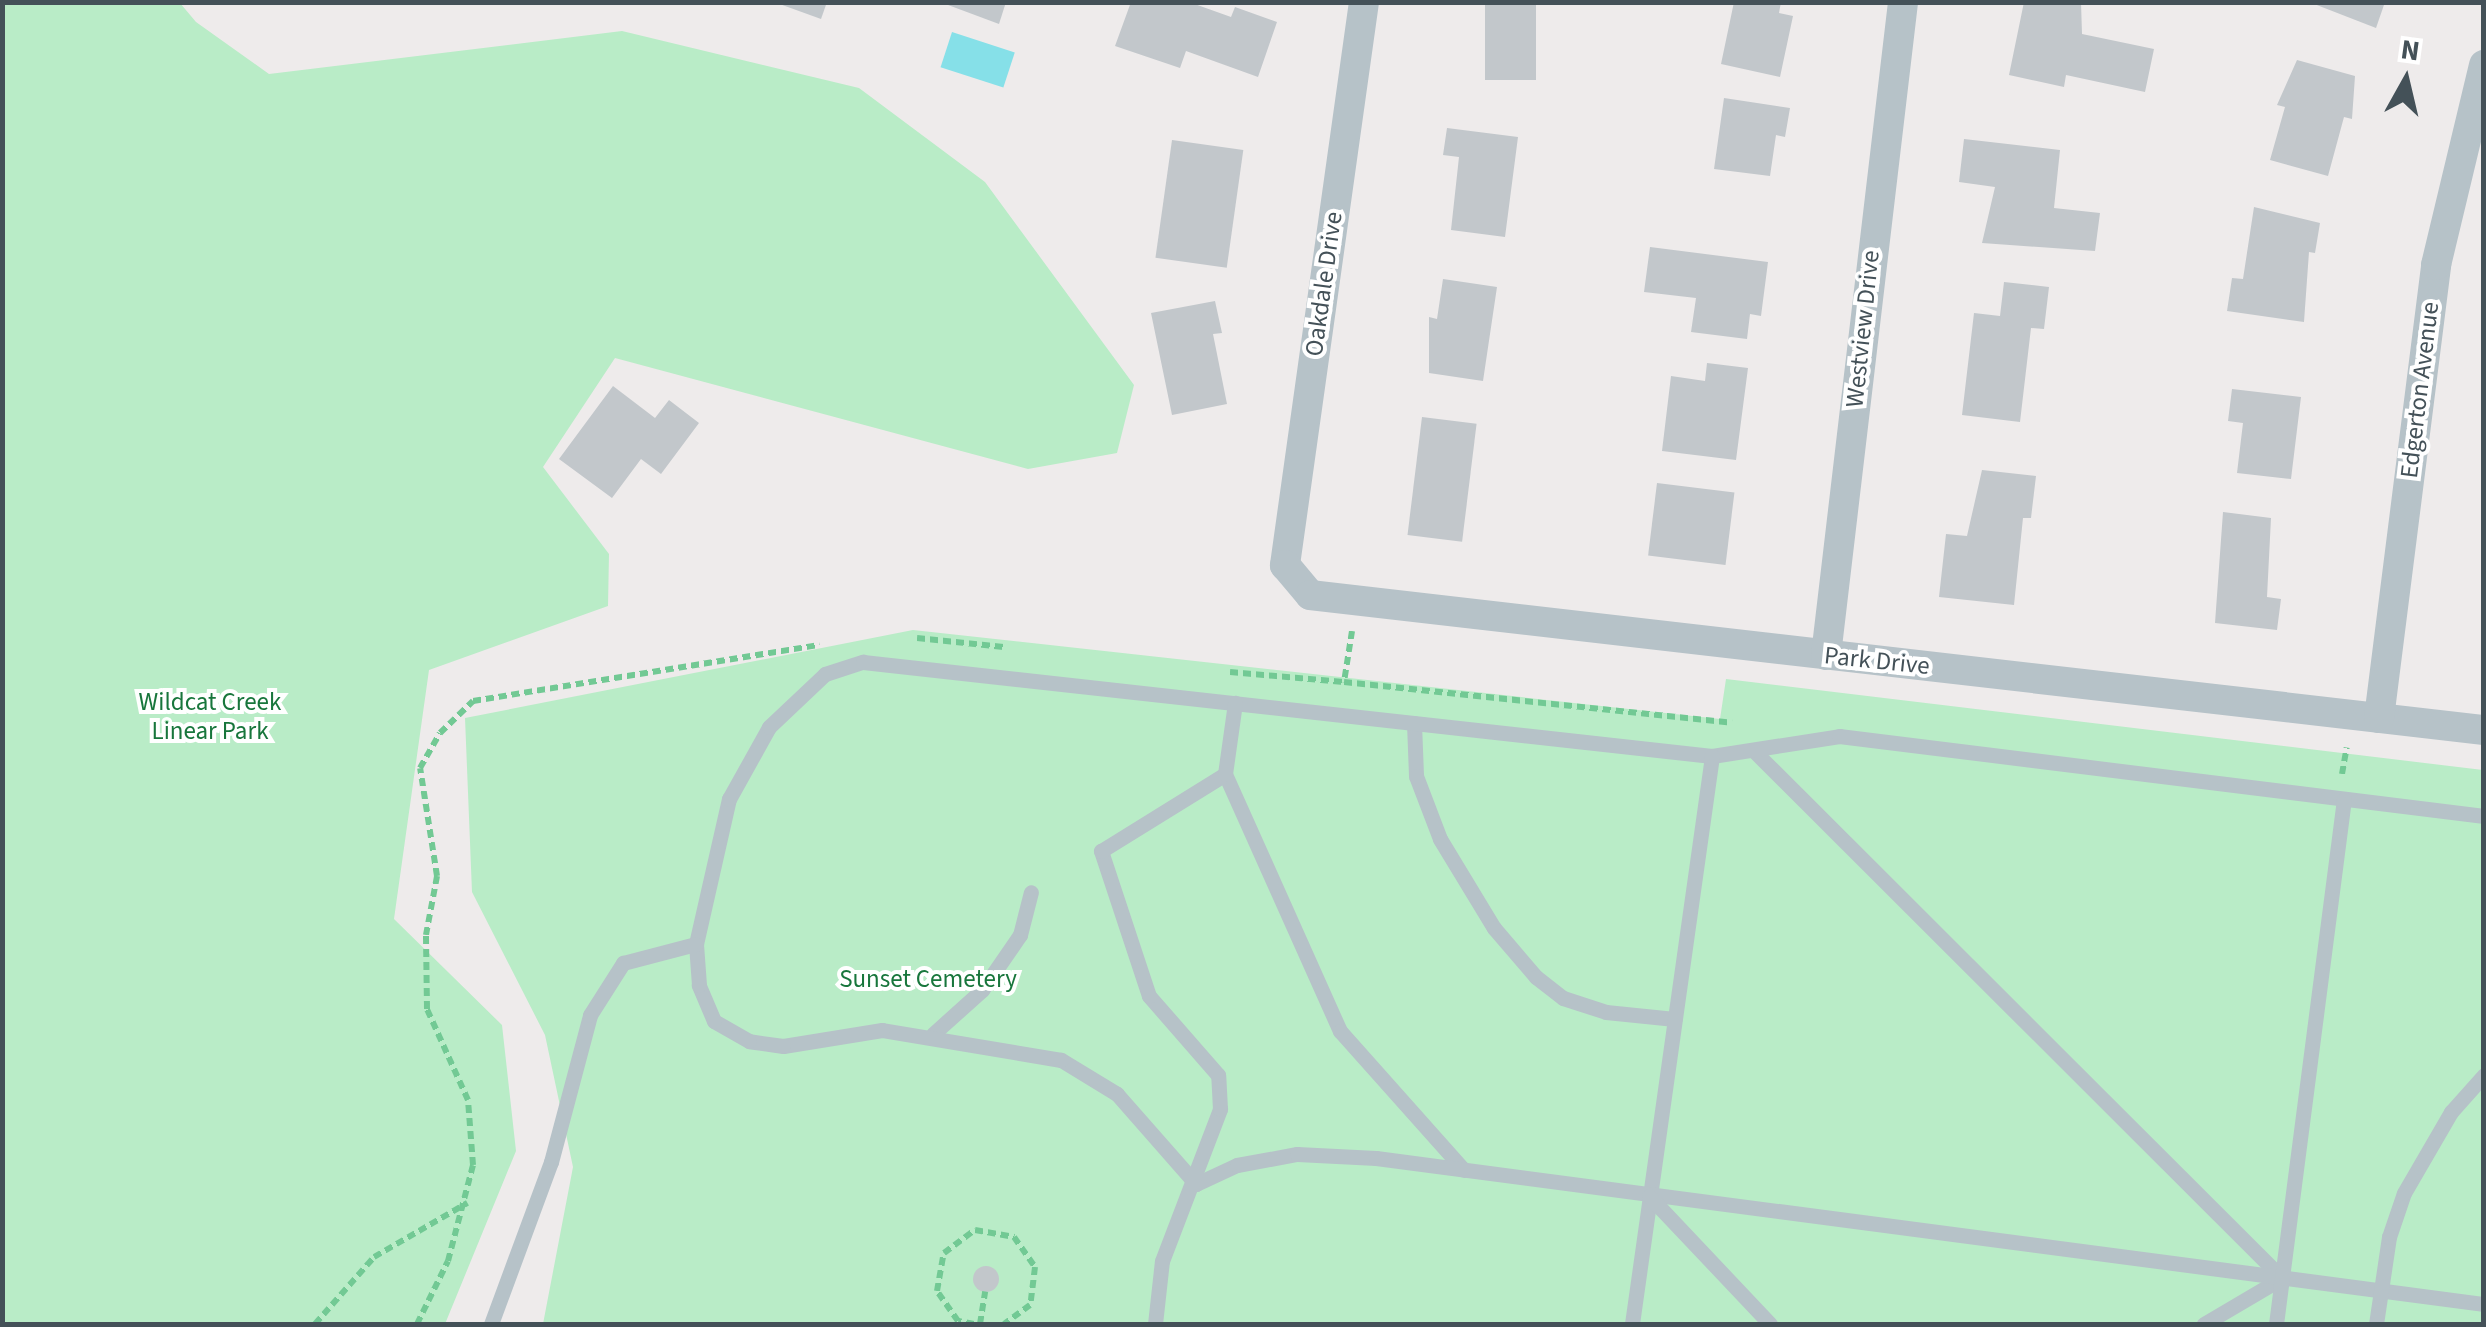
<!DOCTYPE html>
<style>
body{margin:0}
#map{position:relative;width:2486px;height:1327px;overflow:hidden;background:#eeebeb;font-family:"Source Sans 3",sans-serif}
div>[style]{position:absolute}
[style*='--x']{left:calc(var(--x)*1px);top:calc(var(--y)*1px);width:calc(var(--w)*1px);rotate:calc(var(--a)*1deg)}
.green>*{inset:0;background:#b9ecc7}
.water>*{inset:0;background:#86e0e8;transform-origin:0 0}
.building>*{inset:0;background:#c2c7cb;transform-origin:0 0}
.round{border-radius:50%}
.path>*{height:6px;margin-top:-3px;transform-origin:0;background:repeating-linear-gradient(90deg,#72c994 0 8px,transparent 0 13px)}
.lane>*{height:15px;margin:-7.5px;padding:0 7.5px;transform-origin:7.5px;border-radius:7.5px;background:#b6c2c8}
.street>*{height:30px;margin:-15px;padding:0 15px;transform-origin:15px;border-radius:15px;background:#b6c2c8}
span{translate:-50% -50%;white-space:nowrap;text-align:center;line-height:1.15;-webkit-text-stroke:8px #fff;paint-order:stroke}
.street-label{font-size:25px;color:#445158}
.park-label{font-size:25px;color:#18763c}
.frame{position:absolute;inset:0;border:5px solid #445158;pointer-events:none}
.north{position:absolute;left:2356px;top:30px;width:100px;height:100px;-webkit-text-stroke:8px #fff;paint-order:stroke;rotate:8deg;font-size:28px;font-weight:700;line-height:40px;text-align:center;color:#445158}
.north::after{content:'';display:block;margin:auto;width:35px;height:45px;background:#445158;clip-path:polygon(50% 0,100% 100%,50% 72%,0 100%)}
</style>
<div id="map">
<div class="green">
<i style="clip-path:polygon(3px 2px,180px 3px,196px 22px,269px 74px,622px 31px,859px 88px,985px 182px,1134px 385px,1117px 453px,1028px 469px,615px 358px,543px 467px,609px 554px,608px 606px,429px 670px,394px 919px,502px 1025px,516px 1151px,445px 1324px,3px 1324px)"></i>
<i style="clip-path:polygon(913px 630px,1720px 719px,1726px 679px,2483px 770px,2483px 1324px,543px 1324px,573px 1167px,545px 1035px,472px 892px,465px 718px)"></i>
</div>
<div class="water">
<i style="left:952px;top:32px;width:66px;height:37px;rotate:18deg"></i>
</div>
<div class="building">
<i style="clip-path:polygon(774px 2px,827px 2px,821px 19px)"></i>
<i style="clip-path:polygon(940px 2px,1006px 2px,999px 24px)"></i>
<i style="clip-path:polygon(1131px 2px,1189px 2px,1231px 17px,1235px 7px,1277px 22px,1258px 77px,1186px 51px,1180px 68px,1115px 46px)"></i>
<i style="left:1485px;top:2px;width:51px;height:78px"></i>
<i style="clip-path:polygon(1734px 2px,1781px 2px,1779px 13px,1793px 16px,1780px 77px,1721px 64px)"></i>
<i style="clip-path:polygon(2024px 2px,2081px 2px,2082px 34px,2154px 49px,2145px 92px,2066px 75px,2064px 87px,2009px 75px)"></i>
<i style="clip-path:polygon(2309px 2px,2385px 2px,2376px 28px)"></i>
<i style="clip-path:polygon(2297px 60px,2355px 76px,2352px 119px,2344px 117px,2328px 176px,2270px 160px,2285px 107px,2277px 105px)"></i>
<i style="clip-path:polygon(1724px 98px,1790px 108px,1785px 137px,1776px 135px,1770px 176px,1714px 169px)"></i>
<i style="clip-path:polygon(1447px 128px,1518px 137px,1505px 237px,1451px 230px,1459px 157px,1443px 155px)"></i>
<i style="clip-path:polygon(1964px 139px,2060px 150px,2054px 208px,2100px 213px,2095px 251px,1982px 243px,1995px 187px,1959px 182px)"></i>
<i style="left:1172px;top:140px;width:72px;height:119px;rotate:8deg"></i>
<i style="clip-path:polygon(2254px 207px,2320px 223px,2315px 253px,2309px 252px,2304px 322px,2227px 311px,2232px 278px,2243px 279px)"></i>
<i style="clip-path:polygon(1650px 247px,1768px 262px,1761px 316px,1750px 314px,1747px 339px,1691px 332px,1696px 298px,1644px 292px)"></i>
<i style="clip-path:polygon(1443px 279px,1497px 287px,1483px 381px,1429px 373px,1429px 317px,1437px 319px)"></i>
<i style="clip-path:polygon(2004px 282px,2049px 287px,2044px 329px,2031px 328px,2020px 422px,1962px 415px,1974px 313px,2000px 316px)"></i>
<i style="clip-path:polygon(1215px 301px,1222px 333px,1213px 334px,1227px 404px,1172px 415px,1151px 313px)"></i>
<i style="clip-path:polygon(1707px 363px,1748px 368px,1736px 460px,1662px 451px,1671px 376px,1705px 381px)"></i>
<i style="clip-path:polygon(613px 386px,655px 418px,669px 400px,699px 423px,661px 474px,641px 459px,612px 498px,559px 459px)"></i>
<i style="clip-path:polygon(2232px 389px,2301px 397px,2291px 479px,2237px 473px,2243px 423px,2228px 421px)"></i>
<i style="left:1422px;top:417px;width:55px;height:119px;rotate:7deg"></i>
<i style="clip-path:polygon(1982px 470px,2036px 476px,2031px 518px,2023px 518px,2014px 605px,1939px 597px,1946px 534px,1967px 536px)"></i>
<i style="left:1657px;top:483px;width:78px;height:73px;rotate:7deg"></i>
<i style="clip-path:polygon(2223px 512px,2271px 518px,2267px 597px,2281px 599px,2277px 630px,2215px 623px)"></i>
<i class="round" style="left:973px;top:1266px;width:26px;height:26px"></i>
</div>
<div class="path">
<i style="--x:1352;--y:631;--w:52;--a:98.9"></i>
<i style="--x:1344;--y:682;--w:390;--a:6"></i>
<i style="--x:917;--y:638;--w:87;--a:5.9"></i>
<i style="--x:1230;--y:672;--w:114;--a:5"></i>
<i style="--x:2342;--y:774;--w:27;--a:-80"></i>
<i style="--x:315;--y:1324;--w:89;--a:-48.6"></i>
<i style="--x:374;--y:1257;--w:108;--a:-30.1"></i>
<i style="--x:417;--y:1324;--w:70;--a:-63.8"></i>
<i style="--x:448;--y:1261;--w:99;--a:-75.4"></i>
<i style="--x:473;--y:1165;--w:65;--a:-94.4"></i>
<i style="--x:468;--y:1100;--w:100;--a:-114.3"></i>
<i style="--x:427;--y:1009;--w:74;--a:-90.8"></i>
<i style="--x:426;--y:935;--w:60;--a:-79.4"></i>
<i style="--x:437;--y:876;--w:109;--a:-98.9"></i>
<i style="--x:420;--y:768;--w:40;--a:-60.3"></i>
<i style="--x:440;--y:733;--w:46;--a:-44.1"></i>
<i style="--x:473;--y:701;--w:351;--a:-9.2"></i>
<i style="--x:974;--y:1324;--w:16;--a:-169"></i>
<i style="--x:958;--y:1321;--w:37;--a:-125"></i>
<i style="--x:937;--y:1291;--w:39;--a:-80"></i>
<i style="--x:944;--y:1253;--w:39;--a:-37"></i>
<i style="--x:975;--y:1230;--w:40;--a:10"></i>
<i style="--x:1014;--y:1237;--w:37;--a:55"></i>
<i style="--x:1035;--y:1267;--w:38;--a:97"></i>
<i style="--x:1030;--y:1305;--w:32;--a:144"></i>
<i style="--x:980;--y:1324;--w:33;--a:-81"></i>
</div>
<div class="lane">
<i style="--x:1414;--y:723;--w:53;--a:87.8"></i>
<i style="--x:1416;--y:776;--w:67;--a:69.1"></i>
<i style="--x:1440;--y:839;--w:104;--a:58.8"></i>
<i style="--x:1494;--y:928;--w:65;--a:49.4"></i>
<i style="--x:1536;--y:977;--w:34;--a:38"></i>
<i style="--x:1563;--y:998;--w:45;--a:18"></i>
<i style="--x:1606;--y:1012;--w:69;--a:5.8"></i>
<i style="--x:1753;--y:750;--w:747;--a:44.95"></i>
<i style="--x:2282;--y:1278;--w:91;--a:149.5"></i>
<i style="--x:1712;--y:756;--w:129;--a:-8.9"></i>
<i style="--x:1839;--y:736;--w:650;--a:7.07"></i>
<i style="--x:1225;--y:774;--w:282;--a:65.9"></i>
<i style="--x:1340;--y:1031;--w:186;--a:48.3"></i>
<i style="--x:933;--y:1034;--w:66;--a:-41.9"></i>
<i style="--x:982;--y:990;--w:67;--a:-55.4"></i>
<i style="--x:1020;--y:935;--w:44;--a:-75.7"></i>
<i style="--x:1196;--y:1184;--w:120;--a:-131.3"></i>
<i style="--x:1117;--y:1094;--w:66;--a:-148.7"></i>
<i style="--x:1061;--y:1060;--w:181;--a:-170.5"></i>
<i style="--x:882;--y:1030;--w:100;--a:170.8"></i>
<i style="--x:783;--y:1046;--w:34;--a:-172"></i>
<i style="--x:749;--y:1041;--w:40;--a:-150.3"></i>
<i style="--x:714;--y:1021;--w:39;--a:-113"></i>
<i style="--x:699;--y:985;--w:41;--a:-94.2"></i>
<i style="--x:696;--y:944;--w:149;--a:-77.2"></i>
<i style="--x:729;--y:799;--w:82;--a:-60.9"></i>
<i style="--x:769;--y:727;--w:77;--a:-43.4"></i>
<i style="--x:825;--y:674;--w:40;--a:-18"></i>
<i style="--x:863;--y:662;--w:854;--a:6.32"></i>
<i style="--x:1712;--y:756;--w:574;--a:98.02"></i>
<i style="--x:1196;--y:1184;--w:45;--a:-24.9"></i>
<i style="--x:1237;--y:1165;--w:61;--a:-10.4"></i>
<i style="--x:1297;--y:1154;--w:79;--a:2.9"></i>
<i style="--x:1376;--y:1158;--w:1118;--a:7.51"></i>
<i style="--x:1649;--y:1196;--w:176;--a:46.6"></i>
<i style="--x:491;--y:1324;--w:173;--a:-69.7"></i>
<i style="--x:551;--y:1162;--w:152;--a:-75.1"></i>
<i style="--x:590;--y:1015;--w:62;--a:-57.6"></i>
<i style="--x:623;--y:963;--w:75;--a:-14.6"></i>
<i style="--x:1155;--y:1324;--w:63;--a:-83.7"></i>
<i style="--x:1162;--y:1261;--w:163;--a:-69.1"></i>
<i style="--x:1220;--y:1109;--w:34;--a:-93"></i>
<i style="--x:1218;--y:1075;--w:105;--a:-131.1"></i>
<i style="--x:1149;--y:996;--w:153;--a:-108.3"></i>
<i style="--x:1101;--y:851;--w:146;--a:-31.8"></i>
<i style="--x:1225;--y:774;--w:72;--a:-82"></i>
<i style="--x:2276;--y:1324;--w:529;--a:-82.62"></i>
<i style="--x:2376;--y:1324;--w:88;--a:-81.5"></i>
<i style="--x:2389;--y:1237;--w:46;--a:-71.2"></i>
<i style="--x:2404;--y:1193;--w:94;--a:-59.9"></i>
<i style="--x:2451;--y:1112;--w:50;--a:-48.3"></i>
</div>
<div class="street">
<i style="--x:1364;--y:2;--w:569;--a:97.99"></i>
<i style="--x:1285;--y:565;--w:39;--a:50"></i>
<i style="--x:1310;--y:595;--w:1182;--a:6.56"></i>
<i style="--x:1826;--y:655;--w:658;--a:-83.27"></i>
<i style="--x:2379;--y:718;--w:457;--a:-82.8"></i>
<i style="--x:2436;--y:265;--w:206;--a:-76.5"></i>
</div>
<div class="street-label">
<span style="left:1324px;top:284px;rotate:-82deg">Oakdale Drive</span>
<span style="left:1863px;top:329px;rotate:-84deg">Westview Drive</span>
<span style="left:2420px;top:390px;rotate:-83deg">Edgerton Avenue</span>
<span style="left:1877px;top:661px;rotate:6deg">Park Drive</span>
</div>
<div class="park-label">
<span style="left:210px;top:717px">Wildcat Creek<br>Linear Park</span>
<span style="left:928px;top:979px">Sunset Cemetery</span>
</div>
<div class="frame"></div>
<div class="north">N</div>
</div>
